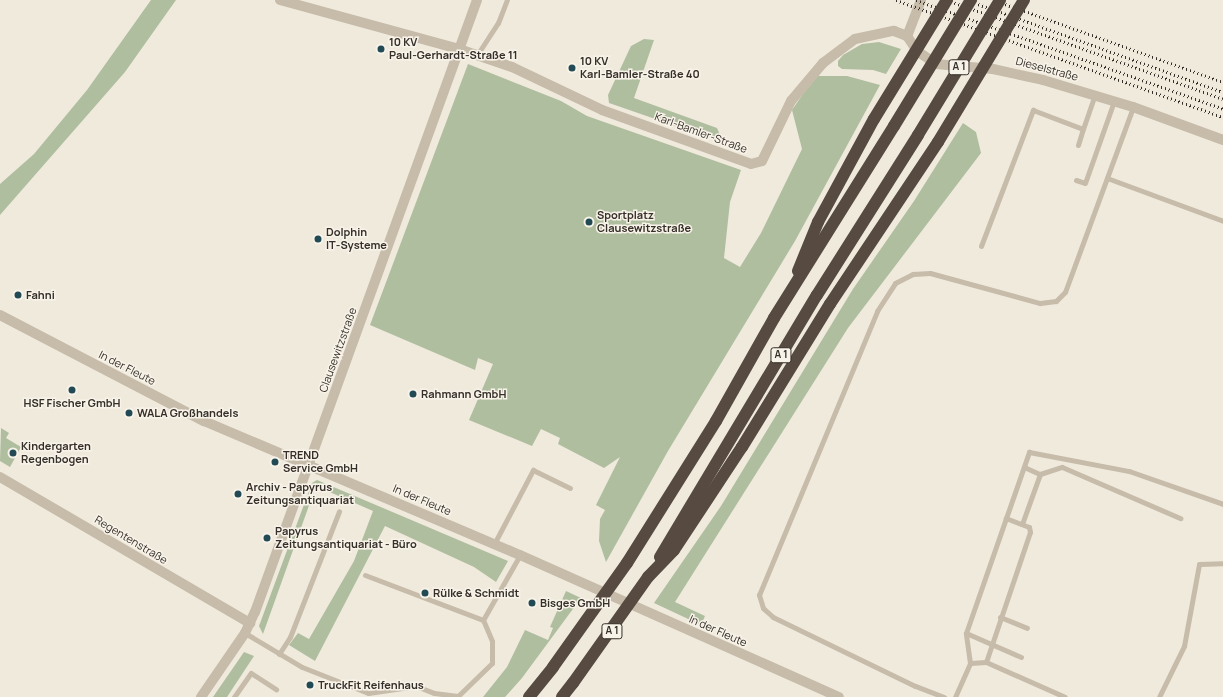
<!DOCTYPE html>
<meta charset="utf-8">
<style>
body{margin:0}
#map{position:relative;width:1223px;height:697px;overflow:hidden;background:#f0eadd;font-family:Manrope,sans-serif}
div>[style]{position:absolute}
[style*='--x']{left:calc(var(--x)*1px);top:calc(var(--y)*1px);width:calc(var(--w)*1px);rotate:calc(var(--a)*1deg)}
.green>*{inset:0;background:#afbe9e}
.service>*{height:5px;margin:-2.5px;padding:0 2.5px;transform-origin:2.5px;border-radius:2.5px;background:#c7bbaa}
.minor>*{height:10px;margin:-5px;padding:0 5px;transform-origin:5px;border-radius:5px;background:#c7bbaa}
.tertiary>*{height:10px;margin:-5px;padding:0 5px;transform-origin:5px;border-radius:5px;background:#c7bbaa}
.motorway>*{height:12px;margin:-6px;padding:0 6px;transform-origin:6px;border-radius:6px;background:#564a41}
.rail>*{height:3px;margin-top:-1.5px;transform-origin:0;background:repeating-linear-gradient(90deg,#352e29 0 1px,transparent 0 4px)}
.motorway-bridge>*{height:12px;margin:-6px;padding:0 6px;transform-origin:6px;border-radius:6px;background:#564a41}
.dots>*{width:11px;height:11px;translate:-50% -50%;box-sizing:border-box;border:2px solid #f8f3e9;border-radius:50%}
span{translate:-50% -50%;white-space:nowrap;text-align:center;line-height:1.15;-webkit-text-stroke:3px #f8f3e9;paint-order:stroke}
.shield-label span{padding:1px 3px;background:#f8f3e9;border:1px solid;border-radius:3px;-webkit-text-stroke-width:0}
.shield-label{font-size:10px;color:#352e29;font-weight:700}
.poi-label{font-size:11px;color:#352e29;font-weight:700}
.left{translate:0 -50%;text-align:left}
.street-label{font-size:11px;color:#352e29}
</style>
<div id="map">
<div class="green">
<i style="clip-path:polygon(151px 0,176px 0,125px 72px,0 215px,0 184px,34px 154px,87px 90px)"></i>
<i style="clip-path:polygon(644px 39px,654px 40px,634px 98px,717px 128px,720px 135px,716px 140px,609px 103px,608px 95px,631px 46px)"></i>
<i style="clip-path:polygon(879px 42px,901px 49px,886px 74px,873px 70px,842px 69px,838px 66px,838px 61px,843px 55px,862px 44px)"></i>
<i style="clip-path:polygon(468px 64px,561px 101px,587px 116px,741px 170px,730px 202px,724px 258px,740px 267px,761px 233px,802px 149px,792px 110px,803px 94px,818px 76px,847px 76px,880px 85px,795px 241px,668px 451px,606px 562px,599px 541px,600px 519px,605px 510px,596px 505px,620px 457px,604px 468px,558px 444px,560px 438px,541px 429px,532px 446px,469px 420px,493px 364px,478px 358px,475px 370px,370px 325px)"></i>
<i style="clip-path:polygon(963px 123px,976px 132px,981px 153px,848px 328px,675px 602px,705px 616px,701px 625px,654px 603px,721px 506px,853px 289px,914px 201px)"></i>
<i style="clip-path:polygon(1px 428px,9px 433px,6px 438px,21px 447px,10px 467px,0 461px)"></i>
<i style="clip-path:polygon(317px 480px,508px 561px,496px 582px,474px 567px,385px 526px,315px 661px,289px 645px,298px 633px,309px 639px,354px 561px,373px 511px,316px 486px,263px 634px,259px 626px,312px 483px)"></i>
<i style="clip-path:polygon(566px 591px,581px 598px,522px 678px,505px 697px,483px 697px,507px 667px,525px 630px,548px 640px,553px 628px,550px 627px)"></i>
<i style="clip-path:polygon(244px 652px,254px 656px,227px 697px,213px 697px)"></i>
</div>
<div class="service">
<i style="--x:477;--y:55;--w:38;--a:-57"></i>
<i style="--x:498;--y:23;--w:25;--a:-69"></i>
<i style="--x:1078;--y:145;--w:17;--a:-73"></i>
<i style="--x:1107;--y:178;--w:124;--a:20.3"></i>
<i style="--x:1076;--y:180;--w:9;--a:18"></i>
<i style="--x:1085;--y:183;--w:87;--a:-70.5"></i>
<i style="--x:981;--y:246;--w:146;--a:-69.1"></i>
<i style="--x:1033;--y:110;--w:53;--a:20.8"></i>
<i style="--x:1083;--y:129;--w:36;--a:-71"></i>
<i style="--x:1024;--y:467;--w:17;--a:24"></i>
<i style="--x:1022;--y:524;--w:53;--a:-70.2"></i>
<i style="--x:1040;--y:474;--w:23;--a:-18"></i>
<i style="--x:1062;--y:467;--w:129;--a:23.4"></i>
<i style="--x:494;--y:544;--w:84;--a:-62.2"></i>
<i style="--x:533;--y:470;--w:41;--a:25.9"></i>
<i style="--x:365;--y:575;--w:126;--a:20.9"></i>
<i style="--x:1000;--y:617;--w:29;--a:22"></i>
<i style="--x:245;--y:633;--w:66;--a:30.8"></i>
<i style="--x:302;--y:667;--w:71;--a:21.5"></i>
<i style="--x:368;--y:693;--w:49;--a:-8.3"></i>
<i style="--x:416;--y:686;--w:19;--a:21"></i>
<i style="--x:434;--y:693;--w:24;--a:7"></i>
<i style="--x:458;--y:696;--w:47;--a:-44.1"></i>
<i style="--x:492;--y:663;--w:22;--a:-90"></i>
<i style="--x:492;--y:641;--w:23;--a:-113"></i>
<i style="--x:483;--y:620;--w:75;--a:-60.4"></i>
<i style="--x:966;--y:633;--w:60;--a:23.6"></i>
<i style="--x:279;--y:654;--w:20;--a:-57"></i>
<i style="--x:290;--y:637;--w:135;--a:-68.7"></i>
<i style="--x:986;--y:662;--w:137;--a:-71.3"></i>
<i style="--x:1030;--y:532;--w:5;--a:-101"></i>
<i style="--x:1029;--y:527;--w:25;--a:-159"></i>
<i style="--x:970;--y:663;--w:30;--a:-98"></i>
<i style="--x:966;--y:633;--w:192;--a:-70.8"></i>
<i style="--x:1029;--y:452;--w:102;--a:10.8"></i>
<i style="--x:1129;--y:471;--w:100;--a:19.3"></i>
<i style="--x:234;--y:697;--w:29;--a:-55"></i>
<i style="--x:251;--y:673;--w:30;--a:33"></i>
<i style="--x:944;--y:697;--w:31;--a:-159"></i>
<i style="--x:915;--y:686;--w:158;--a:-154.1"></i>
<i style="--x:773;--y:617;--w:13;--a:-138"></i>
<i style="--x:763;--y:608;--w:14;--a:-107"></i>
<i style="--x:759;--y:595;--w:308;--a:-67.4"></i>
<i style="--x:877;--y:311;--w:33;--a:-57"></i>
<i style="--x:895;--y:283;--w:20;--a:-27"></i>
<i style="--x:913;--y:274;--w:17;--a:-3"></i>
<i style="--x:930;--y:273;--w:114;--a:15.3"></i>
<i style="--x:1040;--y:303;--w:16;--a:-7"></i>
<i style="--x:1056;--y:301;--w:13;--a:-45"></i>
<i style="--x:1065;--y:292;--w:197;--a:-69.8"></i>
<i style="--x:955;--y:697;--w:37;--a:-66"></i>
<i style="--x:970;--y:663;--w:16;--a:-4"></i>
<i style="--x:986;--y:662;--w:86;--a:23.9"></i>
<i style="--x:1159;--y:697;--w:57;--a:-63.9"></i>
<i style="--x:1184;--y:646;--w:83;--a:-79.6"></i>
<i style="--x:1199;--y:564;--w:24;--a:-2"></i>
</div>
<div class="minor">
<i style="--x:280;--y:0;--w:186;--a:15.3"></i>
<i style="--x:459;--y:49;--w:56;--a:18.8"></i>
<i style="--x:512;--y:67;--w:100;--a:25.5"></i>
<i style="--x:602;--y:110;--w:158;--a:19.9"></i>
<i style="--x:751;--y:164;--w:11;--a:-15"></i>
<i style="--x:762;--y:161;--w:67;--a:-64.2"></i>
<i style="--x:791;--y:101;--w:50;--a:-49.9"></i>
<i style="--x:823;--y:63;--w:40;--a:-37"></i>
<i style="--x:855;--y:39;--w:40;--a:-12"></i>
<i style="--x:894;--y:31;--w:14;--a:21"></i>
<i style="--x:921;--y:0;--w:39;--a:111"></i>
<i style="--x:907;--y:36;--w:18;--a:56"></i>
<i style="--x:917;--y:51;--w:23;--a:34"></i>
<i style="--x:936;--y:64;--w:57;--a:5"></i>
<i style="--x:993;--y:69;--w:51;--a:12.4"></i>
<i style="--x:1043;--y:80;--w:94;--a:16.7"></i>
<i style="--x:1133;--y:107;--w:96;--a:20.1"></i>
<i style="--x:0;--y:315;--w:230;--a:27.5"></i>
<i style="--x:204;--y:421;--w:343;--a:23"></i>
<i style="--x:520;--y:555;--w:349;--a:24"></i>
<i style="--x:0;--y:477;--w:290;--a:30.3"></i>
</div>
<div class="tertiary">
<i style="--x:201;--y:697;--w:78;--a:-55.5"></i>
<i style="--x:245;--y:633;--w:23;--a:-65"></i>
<i style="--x:255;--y:612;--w:651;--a:-70.06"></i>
</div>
<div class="motorway">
<i style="--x:798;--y:271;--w:53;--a:-67.8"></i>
<i style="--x:818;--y:222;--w:117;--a:-61.5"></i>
<i style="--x:660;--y:557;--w:305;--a:-59.1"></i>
<i style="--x:817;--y:295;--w:189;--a:-57.7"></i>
<i style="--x:627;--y:563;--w:168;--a:-57.9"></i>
<i style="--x:716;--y:421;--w:118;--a:-60.6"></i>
<i style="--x:774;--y:318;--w:226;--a:-58"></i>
<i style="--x:648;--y:577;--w:37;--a:-46"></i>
<i style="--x:674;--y:550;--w:123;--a:-56.6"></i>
<i style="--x:742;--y:447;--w:168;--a:-58.4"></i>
<i style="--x:830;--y:304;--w:195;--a:-56.3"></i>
<i style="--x:529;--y:697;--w:38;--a:-51"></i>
<i style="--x:562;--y:697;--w:18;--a:-52"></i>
</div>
<div class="rail">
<i style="--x:896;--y:0;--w:347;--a:19.7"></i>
<i style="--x:916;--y:0;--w:326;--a:19.5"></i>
<i style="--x:947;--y:0;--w:293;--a:19.7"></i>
<i style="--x:967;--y:0;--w:272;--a:19.8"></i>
<i style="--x:994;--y:0;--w:243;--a:19.7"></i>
</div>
<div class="motorway-bridge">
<i style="--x:874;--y:119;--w:140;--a:-58.5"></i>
<i style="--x:894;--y:126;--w:148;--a:-58.6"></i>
<i style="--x:918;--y:135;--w:158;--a:-58.7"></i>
<i style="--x:938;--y:142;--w:166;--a:-58.8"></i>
<i style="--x:553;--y:667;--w:128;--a:-54.6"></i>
<i style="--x:573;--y:683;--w:130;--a:-54.7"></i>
</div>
<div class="dots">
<i style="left:381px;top:49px;background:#224a54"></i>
<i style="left:572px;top:68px;background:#224a54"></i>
<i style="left:589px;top:222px;background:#224a54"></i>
<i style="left:318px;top:239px;background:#224a54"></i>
<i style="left:18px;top:295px;background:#224a54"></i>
<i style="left:72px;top:390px;background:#224a54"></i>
<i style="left:413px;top:394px;background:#224a54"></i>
<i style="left:129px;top:413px;background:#224a54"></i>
<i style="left:13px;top:453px;background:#224a54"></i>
<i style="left:275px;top:462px;background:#224a54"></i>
<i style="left:238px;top:494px;background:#224a54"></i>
<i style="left:267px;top:538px;background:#224a54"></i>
<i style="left:425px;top:593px;background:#224a54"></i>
<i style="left:532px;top:603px;background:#224a54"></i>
<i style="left:310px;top:685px;background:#224a54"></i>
</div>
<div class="shield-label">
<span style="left:959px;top:67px">A 1</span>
<span style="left:781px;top:355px">A 1</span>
<span style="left:612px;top:631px">A 1</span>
</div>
<div class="poi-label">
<span class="left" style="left:389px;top:49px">10 KV<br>Paul-Gerhardt-Straße 11</span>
<span class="left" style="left:580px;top:68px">10 KV<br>Karl-Bamler-Straße 40</span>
<span class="left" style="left:597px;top:222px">Sportplatz<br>Clausewitzstraße</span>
<span class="left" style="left:326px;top:239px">Dolphin<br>IT-Systeme</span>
<span class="left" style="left:26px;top:295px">Fahni</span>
<span class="left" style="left:421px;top:394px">Rahmann GmbH</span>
<span style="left:72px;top:403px">HSF Fischer GmbH</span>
<span class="left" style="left:137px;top:413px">WALA Großhandels</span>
<span class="left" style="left:21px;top:453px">Kindergarten<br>Regenbogen</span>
<span class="left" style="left:283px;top:462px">TREND<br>Service GmbH</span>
<span class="left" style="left:246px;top:494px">Archiv - Papyrus<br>Zeitungsantiquariat</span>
<span class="left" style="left:275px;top:538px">Papyrus<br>Zeitungsantiquariat - Büro</span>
<span class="left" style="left:433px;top:593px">Rülke &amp; Schmidt</span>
<span class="left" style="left:540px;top:603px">Bisges GmbH</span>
<span class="left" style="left:318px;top:685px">TruckFit Reifenhaus</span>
</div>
<div class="street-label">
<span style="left:1047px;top:69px;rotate:15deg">Dieselstraße</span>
<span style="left:701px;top:133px;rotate:20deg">Karl-Bamler-Straße</span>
<span style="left:338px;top:350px;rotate:-70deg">Clausewitzstraße</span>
<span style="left:127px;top:368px;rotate:27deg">In der Fleute</span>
<span style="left:422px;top:500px;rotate:23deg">In der Fleute</span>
<span style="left:131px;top:540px;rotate:31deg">Regentenstraße</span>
<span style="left:718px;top:631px;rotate:24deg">In der Fleute</span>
</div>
</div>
